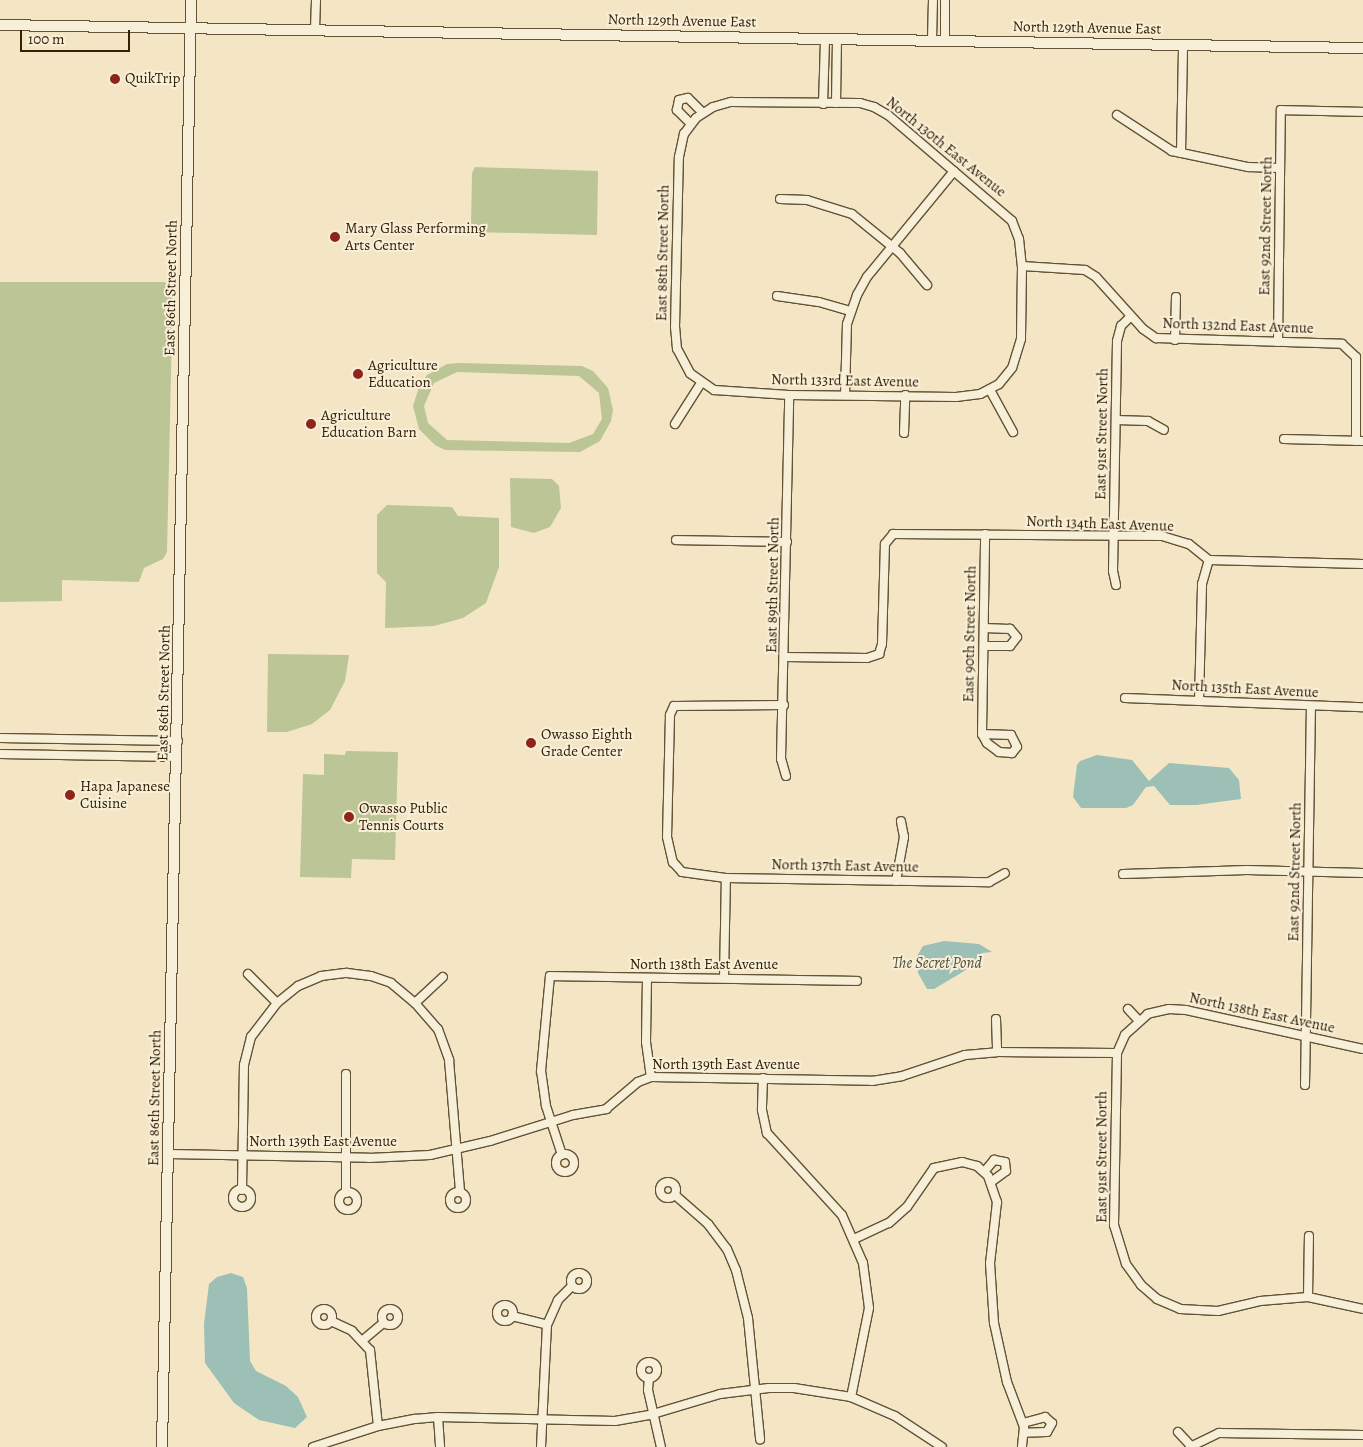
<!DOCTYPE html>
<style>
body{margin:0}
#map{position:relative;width:1363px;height:1447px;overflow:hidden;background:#f4e6c5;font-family:Alegreya,serif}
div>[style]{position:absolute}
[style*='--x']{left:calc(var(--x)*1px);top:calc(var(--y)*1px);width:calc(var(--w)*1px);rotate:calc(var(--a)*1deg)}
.green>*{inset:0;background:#bbc595}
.water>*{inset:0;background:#9cbfb6}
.roads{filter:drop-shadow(1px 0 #635235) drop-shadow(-1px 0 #635235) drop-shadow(0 1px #635235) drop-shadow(0 -1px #635235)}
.minor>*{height:8px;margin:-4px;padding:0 4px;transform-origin:4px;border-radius:4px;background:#f8efd9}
.minor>.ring{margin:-4px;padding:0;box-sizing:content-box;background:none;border:8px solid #f8efd9;border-radius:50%}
.secondary>*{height:10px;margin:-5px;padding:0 5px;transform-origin:5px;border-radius:5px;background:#f8efd9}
.dots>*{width:14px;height:14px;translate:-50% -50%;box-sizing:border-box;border:2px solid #f8efd9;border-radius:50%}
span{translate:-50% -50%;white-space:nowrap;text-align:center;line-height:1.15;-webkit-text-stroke:4px #f8efd9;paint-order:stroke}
.street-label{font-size:15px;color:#332005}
.poi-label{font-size:15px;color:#332005}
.left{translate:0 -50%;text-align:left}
.water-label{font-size:16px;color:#52503a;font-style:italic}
.scale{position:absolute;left:20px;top:30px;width:110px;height:22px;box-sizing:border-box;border:2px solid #332005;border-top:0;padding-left:6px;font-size:15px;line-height:18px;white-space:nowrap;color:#332005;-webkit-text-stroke:4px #f8efd9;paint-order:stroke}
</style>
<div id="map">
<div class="green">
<i style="clip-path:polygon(475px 167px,598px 171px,597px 235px,474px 232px,471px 228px,472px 173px)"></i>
<i style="clip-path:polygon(0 282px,163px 282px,173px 285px,167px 552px,163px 559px,144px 568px,139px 582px,62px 580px,62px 601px,0 602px)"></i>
<i style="clip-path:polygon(evenodd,458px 363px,582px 366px,593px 371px,608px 388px,613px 410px,611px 421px,600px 441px,580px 452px,445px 450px,435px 445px,419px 429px,413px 406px,420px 384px,427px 375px,447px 364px,458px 363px,457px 372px,579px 376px,599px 393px,602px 419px,593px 434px,569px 443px,447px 440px,428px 423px,424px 406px,434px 383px,457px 372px)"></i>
<i style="clip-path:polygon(510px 478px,552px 479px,559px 486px,561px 508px,550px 527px,534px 533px,511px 527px)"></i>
<i style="clip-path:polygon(387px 505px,452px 507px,458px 516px,499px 518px,499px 567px,486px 603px,463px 618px,434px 626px,385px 628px,386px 582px,377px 573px,377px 515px)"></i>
<i style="clip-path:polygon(268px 654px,349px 655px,345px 681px,330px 710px,312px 724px,287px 732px,267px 732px)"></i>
<i style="clip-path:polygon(346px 751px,398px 752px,395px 860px,352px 859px,351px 878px,300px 877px,303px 774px,324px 775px,324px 754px,345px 755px)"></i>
</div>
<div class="water">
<i style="clip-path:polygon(1097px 755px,1132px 760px,1149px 781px,1169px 763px,1229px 768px,1239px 780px,1241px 799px,1196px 805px,1170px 805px,1154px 786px,1146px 787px,1133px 805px,1126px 808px,1081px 808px,1073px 797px,1077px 765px,1080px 761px)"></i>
<i style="clip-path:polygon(944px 941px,979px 944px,992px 952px,982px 953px,976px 964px,934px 989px,927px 989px,918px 973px,917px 956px,923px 946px)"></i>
<i style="clip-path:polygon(231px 1273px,243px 1277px,247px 1288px,250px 1361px,256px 1371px,286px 1386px,298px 1397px,307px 1417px,295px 1428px,259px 1420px,234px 1403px,205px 1363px,204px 1324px,209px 1284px,217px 1277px)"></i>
</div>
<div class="roads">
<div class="minor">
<i style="--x:315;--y:29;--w:29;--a:-88"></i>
<i style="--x:932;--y:40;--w:40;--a:-88.6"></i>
<i style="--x:945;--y:40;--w:40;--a:-90"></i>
<i style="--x:731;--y:102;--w:129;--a:0.4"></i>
<i style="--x:860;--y:103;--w:15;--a:16"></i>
<i style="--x:874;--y:107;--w:16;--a:30"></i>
<i style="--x:888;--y:115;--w:163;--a:40.5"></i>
<i style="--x:1012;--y:221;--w:19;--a:69"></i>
<i style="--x:1019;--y:239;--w:27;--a:84"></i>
<i style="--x:1022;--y:266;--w:73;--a:90.8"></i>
<i style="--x:1021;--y:339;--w:30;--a:107"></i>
<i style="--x:1012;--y:368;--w:21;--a:129"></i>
<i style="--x:999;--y:384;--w:21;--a:152"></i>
<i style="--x:980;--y:394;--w:24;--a:173"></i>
<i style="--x:956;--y:397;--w:167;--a:-179.3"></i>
<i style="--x:789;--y:395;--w:75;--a:-176.2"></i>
<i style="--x:714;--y:390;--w:29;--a:-145"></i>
<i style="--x:690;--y:373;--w:27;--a:-118"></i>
<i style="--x:677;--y:349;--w:22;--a:-95"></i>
<i style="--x:675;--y:327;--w:170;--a:-88.7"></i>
<i style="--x:679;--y:157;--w:24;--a:-78"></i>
<i style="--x:684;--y:134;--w:20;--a:-53"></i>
<i style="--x:696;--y:118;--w:20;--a:-33"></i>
<i style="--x:713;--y:107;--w:19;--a:-16"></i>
<i style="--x:836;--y:103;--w:64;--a:-89.1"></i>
<i style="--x:823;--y:104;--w:65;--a:-88.2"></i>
<i style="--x:1117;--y:115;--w:66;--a:33.2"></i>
<i style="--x:1172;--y:151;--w:78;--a:11.9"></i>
<i style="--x:1248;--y:167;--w:32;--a:2"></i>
<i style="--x:691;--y:124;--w:20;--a:-135"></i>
<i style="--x:677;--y:110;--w:10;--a:-79"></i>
<i style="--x:679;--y:100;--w:9;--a:-13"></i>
<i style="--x:688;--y:98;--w:21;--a:45"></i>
<i style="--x:1181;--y:153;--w:108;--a:-88.9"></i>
<i style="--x:780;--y:199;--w:27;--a:2"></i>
<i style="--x:807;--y:200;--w:47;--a:17.3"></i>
<i style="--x:852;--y:214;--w:62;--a:39.1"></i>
<i style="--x:900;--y:253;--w:42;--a:49.8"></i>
<i style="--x:1022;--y:266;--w:63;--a:3.6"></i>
<i style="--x:1085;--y:270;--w:13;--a:32"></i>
<i style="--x:1096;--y:277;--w:70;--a:47.9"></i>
<i style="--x:1143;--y:329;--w:16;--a:35"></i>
<i style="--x:1156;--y:338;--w:186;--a:1.8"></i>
<i style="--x:1342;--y:344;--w:19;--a:43"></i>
<i style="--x:1356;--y:357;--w:84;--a:90"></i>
<i style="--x:777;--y:296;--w:42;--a:8.1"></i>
<i style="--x:819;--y:302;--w:32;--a:16"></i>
<i style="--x:1175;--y:340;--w:43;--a:-88.7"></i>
<i style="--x:1278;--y:342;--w:232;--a:-89.3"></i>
<i style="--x:1281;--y:110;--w:82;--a:1.4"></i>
<i style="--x:990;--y:390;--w:48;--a:61.3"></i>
<i style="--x:845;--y:395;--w:71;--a:-88.4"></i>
<i style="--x:847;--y:324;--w:31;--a:-71"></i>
<i style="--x:857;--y:295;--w:21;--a:-61"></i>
<i style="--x:867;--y:277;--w:137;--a:-50.6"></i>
<i style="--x:1116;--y:420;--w:32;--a:2"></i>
<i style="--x:1148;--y:421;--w:18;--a:29"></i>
<i style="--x:675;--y:424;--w:49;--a:-57.6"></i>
<i style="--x:904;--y:433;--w:38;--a:-88"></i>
<i style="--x:1284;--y:439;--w:79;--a:1.5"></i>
<i style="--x:676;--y:540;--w:111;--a:1"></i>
<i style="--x:1116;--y:585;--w:14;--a:-102"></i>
<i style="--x:1113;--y:571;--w:230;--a:-89"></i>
<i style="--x:1117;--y:341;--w:16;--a:-75"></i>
<i style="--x:1121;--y:326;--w:13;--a:-45"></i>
<i style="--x:984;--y:646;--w:26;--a:0"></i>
<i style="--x:1010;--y:646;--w:11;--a:-52"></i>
<i style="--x:1017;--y:637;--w:11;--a:-131"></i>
<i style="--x:1010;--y:629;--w:26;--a:-178"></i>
<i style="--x:785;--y:657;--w:82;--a:0.7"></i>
<i style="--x:867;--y:658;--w:13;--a:-18"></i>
<i style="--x:879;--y:654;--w:10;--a:-73"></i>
<i style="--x:882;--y:644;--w:100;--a:-88.3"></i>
<i style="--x:885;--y:544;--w:13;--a:-51"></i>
<i style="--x:893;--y:534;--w:269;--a:0.4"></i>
<i style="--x:1162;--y:536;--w:28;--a:17"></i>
<i style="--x:1189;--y:544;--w:26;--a:39"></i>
<i style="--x:1209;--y:560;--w:154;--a:1.5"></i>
<i style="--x:1125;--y:698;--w:238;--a:2.2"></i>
<i style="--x:1199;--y:701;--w:117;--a:-88.5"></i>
<i style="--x:1202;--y:584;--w:25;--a:-74"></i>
<i style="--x:784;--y:705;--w:110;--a:179.5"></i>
<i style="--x:674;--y:706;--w:10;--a:114"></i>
<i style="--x:670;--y:715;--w:122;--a:91.4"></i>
<i style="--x:667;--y:837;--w:26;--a:77"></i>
<i style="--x:673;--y:862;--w:13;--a:48"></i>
<i style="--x:682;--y:872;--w:44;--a:7.8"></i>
<i style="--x:726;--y:878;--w:263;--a:0.9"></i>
<i style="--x:989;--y:882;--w:18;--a:-29"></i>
<i style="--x:982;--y:734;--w:29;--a:2"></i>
<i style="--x:1011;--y:735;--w:13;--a:63"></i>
<i style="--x:1017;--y:747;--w:8;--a:130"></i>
<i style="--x:1012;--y:753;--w:13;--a:-176"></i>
<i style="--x:999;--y:752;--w:15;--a:-143"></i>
<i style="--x:987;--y:743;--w:10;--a:-119"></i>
<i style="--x:982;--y:734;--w:200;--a:-89.1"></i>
<i style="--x:0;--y:738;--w:178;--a:1"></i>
<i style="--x:0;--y:754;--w:177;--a:1"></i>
<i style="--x:786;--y:776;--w:18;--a:-106"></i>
<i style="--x:781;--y:759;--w:364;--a:-88.7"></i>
<i style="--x:1123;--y:874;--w:124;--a:-1.8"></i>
<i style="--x:1247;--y:870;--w:116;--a:1.5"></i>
<i style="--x:896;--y:881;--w:45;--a:-79.7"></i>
<i style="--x:904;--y:837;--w:16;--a:-101"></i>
<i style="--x:248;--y:974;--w:41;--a:45"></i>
<i style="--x:647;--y:978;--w:64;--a:90.9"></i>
<i style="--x:646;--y:1042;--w:35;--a:82"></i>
<i style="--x:724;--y:978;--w:100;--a:-88.9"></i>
<i style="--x:415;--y:1003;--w:38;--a:-43"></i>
<i style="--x:1128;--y:1009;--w:16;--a:47"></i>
<i style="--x:996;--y:1019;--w:33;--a:88"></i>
<i style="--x:1363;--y:1049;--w:181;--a:-167.6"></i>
<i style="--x:1186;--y:1010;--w:17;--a:-177"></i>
<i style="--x:1169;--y:1009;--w:22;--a:167"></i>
<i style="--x:1148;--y:1014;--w:31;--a:138"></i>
<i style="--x:1125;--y:1035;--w:20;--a:114"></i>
<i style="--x:1117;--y:1053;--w:172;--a:91"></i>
<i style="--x:1114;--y:1225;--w:41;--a:72.9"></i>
<i style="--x:1126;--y:1264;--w:26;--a:54"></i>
<i style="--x:1141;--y:1285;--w:21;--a:41"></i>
<i style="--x:1157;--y:1299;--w:25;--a:23"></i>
<i style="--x:1180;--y:1309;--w:38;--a:3"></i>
<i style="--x:1218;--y:1311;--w:43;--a:-13.4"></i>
<i style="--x:1260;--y:1301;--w:48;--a:-4.8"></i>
<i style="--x:1308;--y:1297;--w:56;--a:12.3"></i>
<i style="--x:346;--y:1074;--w:119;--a:90"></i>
<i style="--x:763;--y:1078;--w:32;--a:92"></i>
<i style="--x:762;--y:1110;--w:24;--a:78"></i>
<i style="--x:767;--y:1133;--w:111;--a:47.6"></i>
<i style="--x:842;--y:1215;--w:52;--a:66.4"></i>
<i style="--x:863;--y:1263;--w:45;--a:82.4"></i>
<i style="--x:869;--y:1308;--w:91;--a:101.4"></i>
<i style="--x:1305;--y:1085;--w:378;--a:-89.1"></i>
<i style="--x:169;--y:1154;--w:200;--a:1.1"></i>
<i style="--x:369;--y:1158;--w:61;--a:-2.8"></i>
<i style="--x:430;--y:1155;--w:62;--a:-13.1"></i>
<i style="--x:490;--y:1141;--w:87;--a:-17.4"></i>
<i style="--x:573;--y:1115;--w:34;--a:-10"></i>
<i style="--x:606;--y:1109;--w:42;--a:-40.2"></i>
<i style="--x:638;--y:1082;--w:14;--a:-21"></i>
<i style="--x:651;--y:1077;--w:221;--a:1"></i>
<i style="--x:872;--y:1081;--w:30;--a:-9"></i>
<i style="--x:902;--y:1076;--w:66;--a:-18.4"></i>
<i style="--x:965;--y:1055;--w:32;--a:-5"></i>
<i style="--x:997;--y:1052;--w:120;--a:0.5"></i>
<i class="ring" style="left:556px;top:1154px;width:10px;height:10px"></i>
<i style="--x:562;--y:1155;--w:52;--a:-108.1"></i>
<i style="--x:546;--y:1106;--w:35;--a:-98"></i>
<i style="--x:541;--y:1071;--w:95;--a:-84.6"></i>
<i style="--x:550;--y:976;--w:307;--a:0.9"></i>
<i style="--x:984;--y:1172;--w:16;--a:-50"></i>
<i style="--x:994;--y:1160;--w:11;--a:10"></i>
<i style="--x:1005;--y:1162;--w:9;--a:84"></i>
<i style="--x:1006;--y:1171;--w:19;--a:144"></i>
<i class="ring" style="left:660px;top:1182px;width:8px;height:8px"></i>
<i class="ring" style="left:233px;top:1189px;width:10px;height:10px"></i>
<i style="--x:242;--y:1190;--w:125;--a:-89.1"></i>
<i style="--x:244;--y:1065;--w:29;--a:-76"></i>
<i style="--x:251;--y:1037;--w:43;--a:-52.6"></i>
<i style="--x:277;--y:1003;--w:27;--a:-39"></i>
<i style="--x:298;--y:986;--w:25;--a:-23"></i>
<i style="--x:321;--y:976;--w:26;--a:-7"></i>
<i style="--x:347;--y:973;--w:24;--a:7"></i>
<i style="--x:371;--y:976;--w:21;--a:19"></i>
<i style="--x:391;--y:983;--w:31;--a:40"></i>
<i style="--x:415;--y:1003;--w:35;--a:49"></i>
<i style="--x:438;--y:1029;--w:33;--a:70"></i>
<i style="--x:449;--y:1060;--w:132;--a:85.2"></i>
<i class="ring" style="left:450px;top:1192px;width:8px;height:8px"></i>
<i class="ring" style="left:339px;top:1192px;width:10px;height:10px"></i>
<i style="--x:675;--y:1195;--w:44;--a:41.3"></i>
<i style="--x:708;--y:1224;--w:31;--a:53"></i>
<i style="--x:727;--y:1249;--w:23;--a:67"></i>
<i style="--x:736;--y:1270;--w:49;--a:76"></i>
<i style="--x:748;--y:1318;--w:122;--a:84.3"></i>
<i style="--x:854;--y:1239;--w:38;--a:-25"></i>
<i style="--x:889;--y:1223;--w:24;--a:-42"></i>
<i style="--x:907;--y:1207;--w:47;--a:-55.3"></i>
<i style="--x:934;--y:1168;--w:29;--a:-12"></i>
<i style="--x:962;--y:1162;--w:16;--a:15"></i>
<i style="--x:977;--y:1166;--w:15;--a:42"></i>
<i style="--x:988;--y:1176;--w:28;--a:71"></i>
<i style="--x:997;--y:1202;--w:61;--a:96.5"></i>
<i style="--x:990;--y:1263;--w:60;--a:86.2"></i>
<i style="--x:994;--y:1323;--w:60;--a:77.6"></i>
<i style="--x:1007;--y:1382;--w:48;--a:69.3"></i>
<i style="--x:1024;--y:1427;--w:20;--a:96"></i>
<i class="ring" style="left:571px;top:1273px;width:8px;height:8px"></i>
<i style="--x:1308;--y:1297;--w:61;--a:-89.1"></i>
<i class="ring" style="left:497px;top:1305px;width:8px;height:8px"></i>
<i class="ring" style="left:382px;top:1309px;width:8px;height:8px"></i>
<i class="ring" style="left:316px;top:1309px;width:8px;height:8px"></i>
<i style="--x:512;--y:1316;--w:36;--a:14"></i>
<i style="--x:331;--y:1321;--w:23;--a:25"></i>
<i style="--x:352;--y:1331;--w:26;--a:47"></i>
<i style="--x:370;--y:1350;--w:76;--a:84"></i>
<i style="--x:363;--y:1340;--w:26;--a:-40"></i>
<i class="ring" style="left:641px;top:1362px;width:8px;height:8px"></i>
<i style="--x:649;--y:1378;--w:12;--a:95"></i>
<i style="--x:648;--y:1390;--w:58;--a:77.2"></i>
<i style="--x:438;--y:1417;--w:30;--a:86"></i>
<i style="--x:1023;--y:1423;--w:23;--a:-15"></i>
<i style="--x:1045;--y:1417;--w:9;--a:41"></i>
<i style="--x:1052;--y:1423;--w:10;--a:119"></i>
<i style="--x:1047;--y:1432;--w:23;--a:178"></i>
<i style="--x:1178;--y:1432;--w:19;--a:47"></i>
<i style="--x:313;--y:1447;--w:68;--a:-17.9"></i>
<i style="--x:378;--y:1426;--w:38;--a:-11"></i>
<i style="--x:415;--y:1419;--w:23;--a:-5"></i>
<i style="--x:438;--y:1417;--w:177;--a:1.3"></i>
<i style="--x:615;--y:1421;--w:39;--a:-10"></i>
<i style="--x:653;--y:1414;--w:70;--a:-16.6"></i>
<i style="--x:720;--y:1394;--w:49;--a:-7"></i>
<i style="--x:769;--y:1388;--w:25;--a:0"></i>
<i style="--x:794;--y:1388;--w:58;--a:9"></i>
<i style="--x:851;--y:1397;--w:48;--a:23.4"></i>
<i style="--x:895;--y:1416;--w:56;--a:33.4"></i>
<i style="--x:541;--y:1447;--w:122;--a:-87.2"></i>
<i style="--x:547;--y:1325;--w:27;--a:-66"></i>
<i style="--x:558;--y:1300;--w:20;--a:-45"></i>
<i style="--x:1190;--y:1447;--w:32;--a:-26"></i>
<i style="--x:1219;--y:1433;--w:144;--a:0.8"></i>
</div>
<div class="secondary">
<i style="--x:0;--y:25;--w:1363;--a:0.97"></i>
<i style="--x:162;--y:1447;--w:1447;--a:-88.85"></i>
</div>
</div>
<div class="dots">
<i style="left:115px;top:79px;background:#8f2418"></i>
<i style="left:335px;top:237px;background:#8f2418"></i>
<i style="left:358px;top:374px;background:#8f2418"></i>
<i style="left:311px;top:424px;background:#8f2418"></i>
<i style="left:531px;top:743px;background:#8f2418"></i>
<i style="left:70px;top:795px;background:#8f2418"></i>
<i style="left:349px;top:817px;background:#8f2418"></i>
</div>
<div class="street-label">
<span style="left:682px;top:21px;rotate:1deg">North 129th Avenue East</span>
<span style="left:1087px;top:28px;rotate:1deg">North 129th Avenue East</span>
<span style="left:946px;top:147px;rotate:39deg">North 130th East Avenue</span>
<span style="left:1266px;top:226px;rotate:-89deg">East 92nd Street North</span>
<span style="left:663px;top:253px;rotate:-89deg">East 88th Street North</span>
<span style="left:171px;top:288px;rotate:-89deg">East 86th Street North</span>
<span style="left:1238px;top:326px;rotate:2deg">North 132nd East Avenue</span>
<span style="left:845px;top:381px;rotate:1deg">North 133rd East Avenue</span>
<span style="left:1102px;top:434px;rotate:-89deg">East 91st Street North</span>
<span style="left:1100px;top:524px;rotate:2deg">North 134th East Avenue</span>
<span style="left:773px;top:585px;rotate:-89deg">East 89th Street North</span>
<span style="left:970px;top:634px;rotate:-89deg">East 90th Street North</span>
<span style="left:1245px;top:689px;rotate:3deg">North 135th East Avenue</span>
<span style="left:164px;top:693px;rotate:-89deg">East 86th Street North</span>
<span style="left:845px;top:866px;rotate:1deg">North 137th East Avenue</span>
<span style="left:1295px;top:872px;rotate:-89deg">East 92nd Street North</span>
<span style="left:704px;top:965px">North 138th East Avenue</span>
<span style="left:1262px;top:1013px;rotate:12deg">North 138th East Avenue</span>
<span style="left:726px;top:1065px">North 139th East Avenue</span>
<span style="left:155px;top:1098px;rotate:-89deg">East 86th Street North</span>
<span style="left:323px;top:1142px">North 139th East Avenue</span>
<span style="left:1102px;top:1157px;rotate:-90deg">East 91st Street North</span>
</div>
<div class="poi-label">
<span class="left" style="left:125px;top:79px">QuikTrip</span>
<span class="left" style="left:345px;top:237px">Mary Glass Performing<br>Arts Center</span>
<span class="left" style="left:368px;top:374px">Agriculture<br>Education</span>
<span class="left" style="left:321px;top:424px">Agriculture<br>Education Barn</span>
<span class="left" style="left:541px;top:743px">Owasso Eighth<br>Grade Center</span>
<span class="left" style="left:80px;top:795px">Hapa Japanese<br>Cuisine</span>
<span class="left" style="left:359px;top:817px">Owasso Public<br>Tennis Courts</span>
</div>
<div class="water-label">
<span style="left:937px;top:963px">The Secret Pond</span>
</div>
<div class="scale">100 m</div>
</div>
